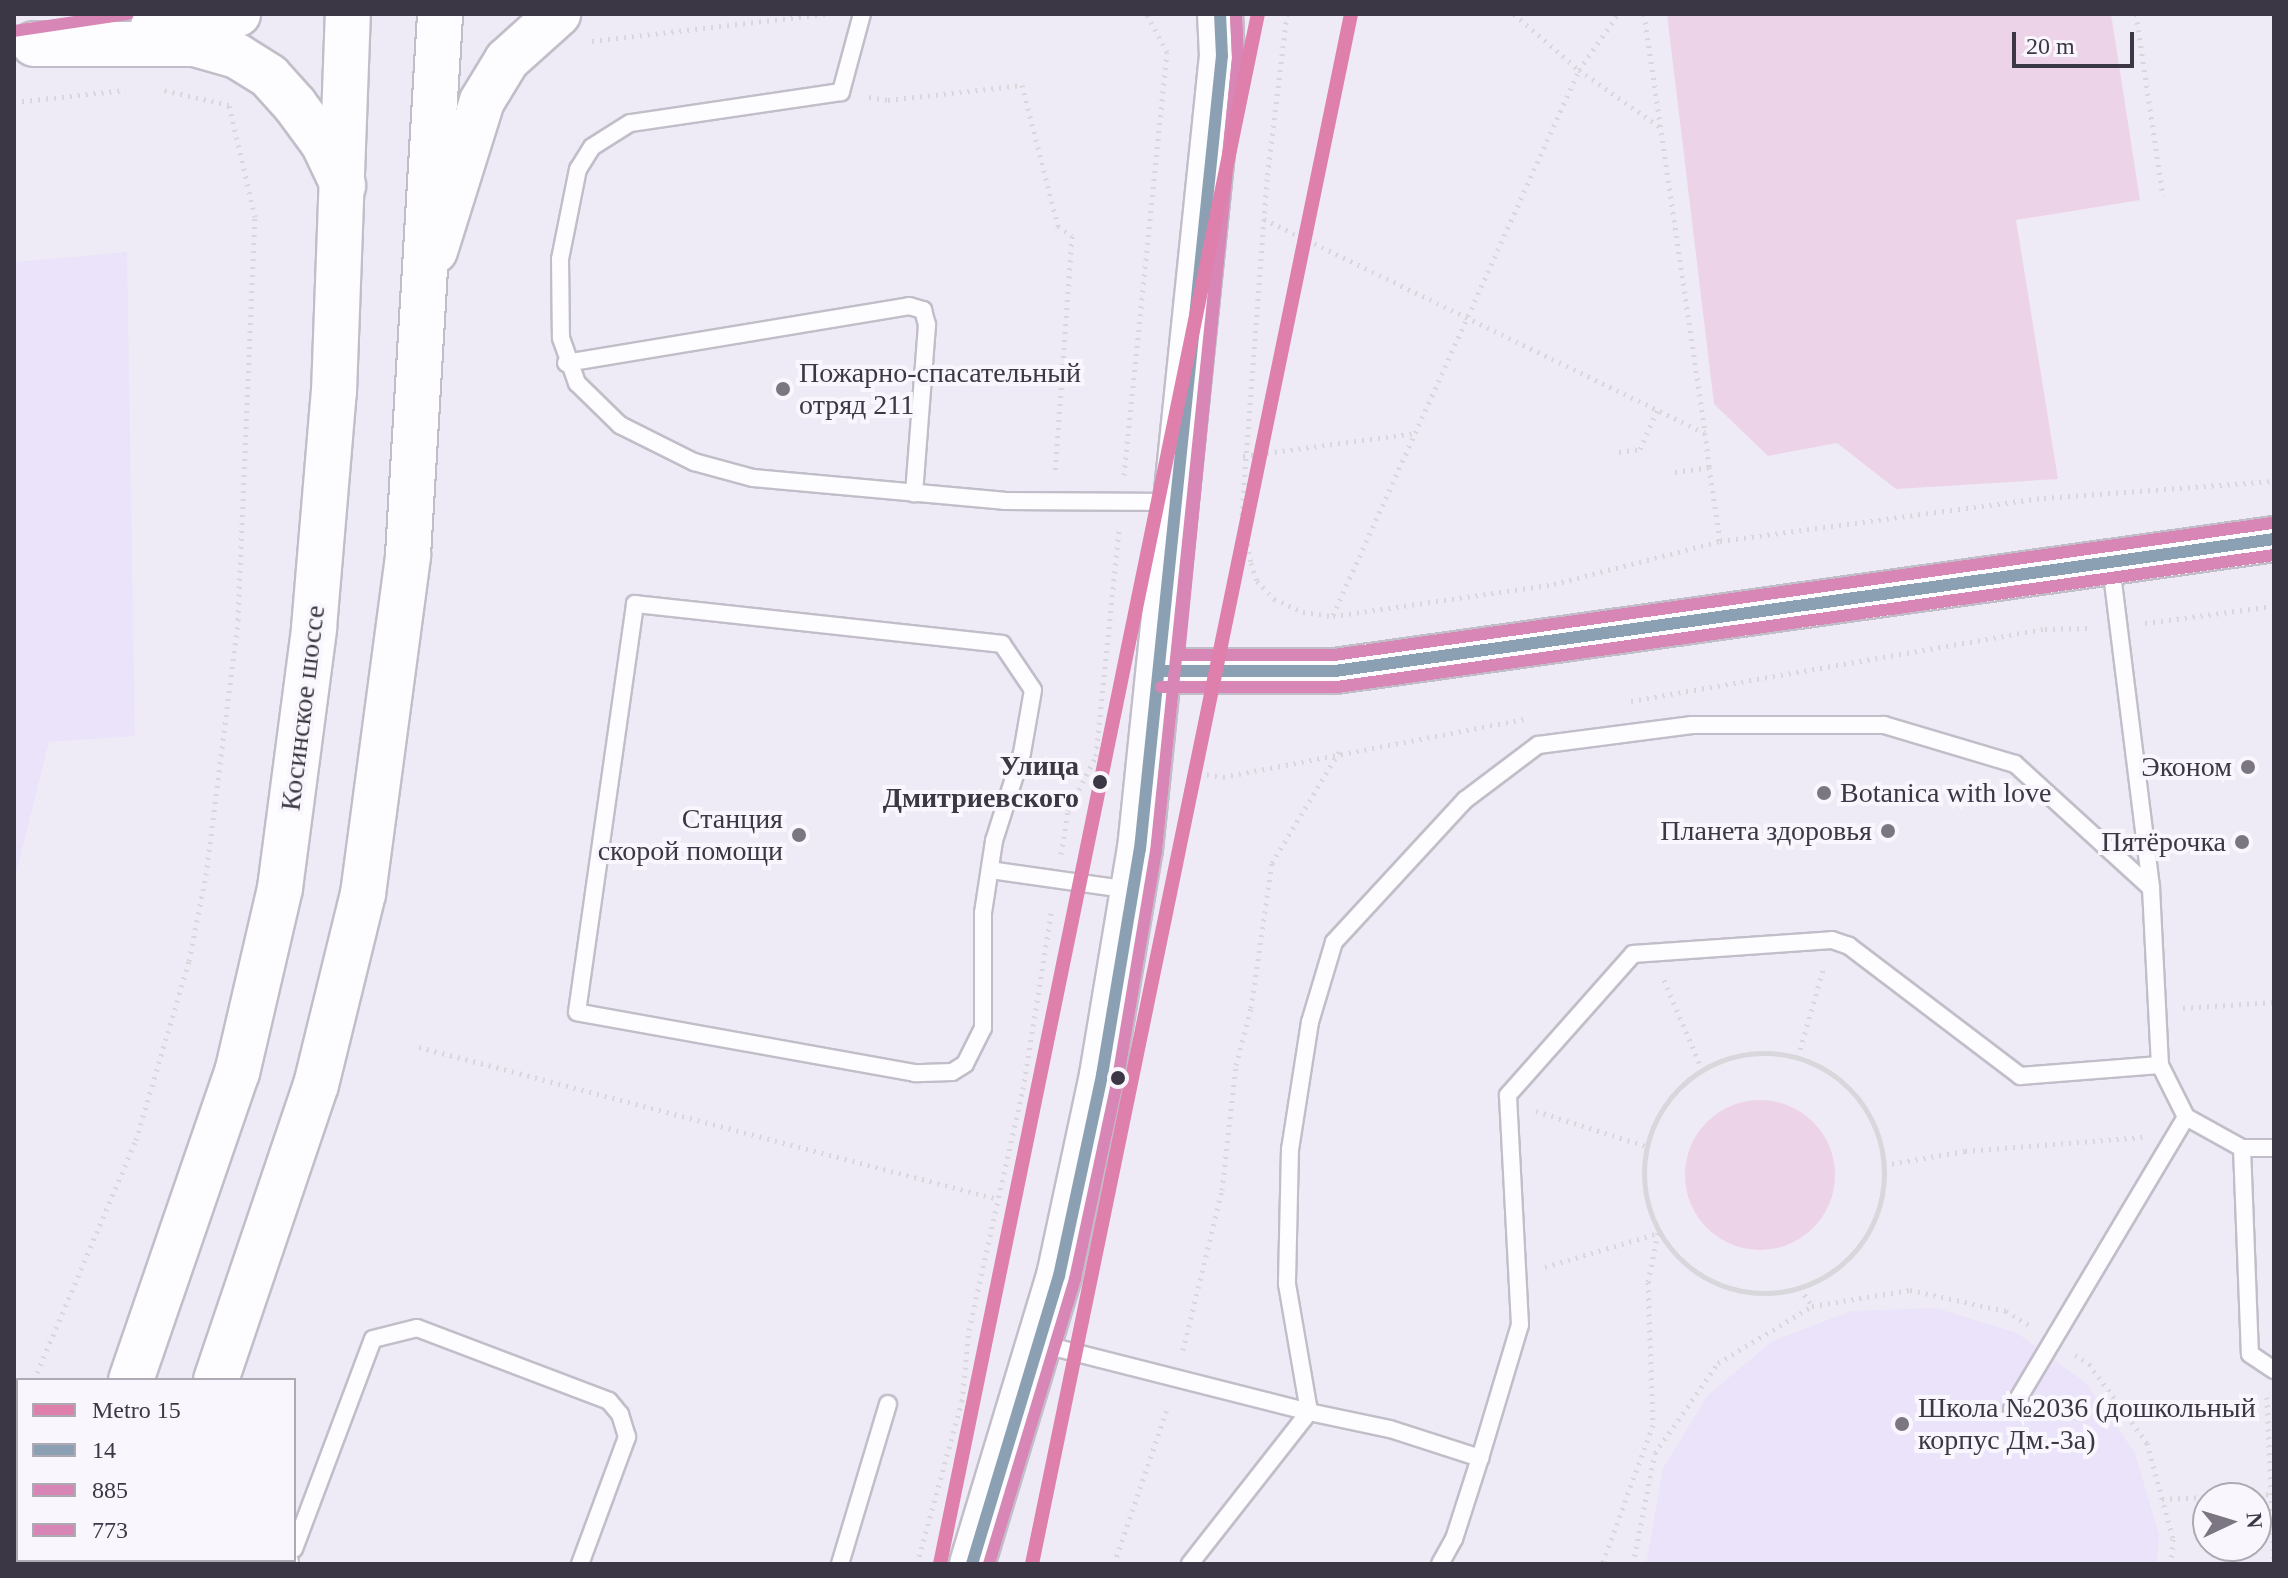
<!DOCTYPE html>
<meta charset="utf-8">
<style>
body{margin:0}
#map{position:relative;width:2288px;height:1578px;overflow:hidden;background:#efebf6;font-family:Georgia,serif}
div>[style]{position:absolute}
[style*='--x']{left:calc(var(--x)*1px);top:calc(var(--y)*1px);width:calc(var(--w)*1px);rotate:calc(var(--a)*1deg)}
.built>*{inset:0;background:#ebe3f9}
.green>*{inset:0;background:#edd3e7}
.round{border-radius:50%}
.path>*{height:5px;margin-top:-2.5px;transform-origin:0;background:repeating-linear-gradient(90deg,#d8d7db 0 2px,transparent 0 8px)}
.path>.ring{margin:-2.5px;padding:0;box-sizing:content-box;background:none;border:5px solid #d8d7db;border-radius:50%}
.roads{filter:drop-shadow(2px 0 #c2bec9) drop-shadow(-2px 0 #c2bec9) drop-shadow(0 2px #c2bec9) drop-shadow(0 -2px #c2bec9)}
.lane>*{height:16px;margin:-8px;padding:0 8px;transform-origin:8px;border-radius:8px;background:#fdfcfe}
.secondary>*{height:44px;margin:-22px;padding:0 22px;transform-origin:22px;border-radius:22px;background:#fdfcfe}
.highway>*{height:44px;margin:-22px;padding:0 22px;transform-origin:22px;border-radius:22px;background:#fdfcfe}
.bus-1>*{height:12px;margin:-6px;padding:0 6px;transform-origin:6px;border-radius:6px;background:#8ca0b4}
.bus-2>*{height:12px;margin:-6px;padding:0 6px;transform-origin:6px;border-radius:6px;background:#d886b6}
.bus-3>*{height:12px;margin:-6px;padding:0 6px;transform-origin:6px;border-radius:6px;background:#d886b6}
.metro-1>*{height:14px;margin:-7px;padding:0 7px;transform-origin:7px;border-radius:7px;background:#de80ab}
.dots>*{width:22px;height:22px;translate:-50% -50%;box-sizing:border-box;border:4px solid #f9f7fd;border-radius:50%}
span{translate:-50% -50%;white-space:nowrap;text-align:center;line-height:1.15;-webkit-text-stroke:8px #f9f7fd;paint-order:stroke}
.poi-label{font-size:28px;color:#3c3744}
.left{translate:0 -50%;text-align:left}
.right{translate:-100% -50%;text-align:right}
.street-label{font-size:28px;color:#3c3744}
.stop-label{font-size:28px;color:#3c3744;font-weight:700}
.frame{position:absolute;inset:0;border:16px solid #3c3744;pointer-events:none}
.legend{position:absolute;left:16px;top:1378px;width:280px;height:184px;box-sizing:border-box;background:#f9f7fd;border:2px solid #adaab3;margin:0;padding:10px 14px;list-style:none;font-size:24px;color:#3c3744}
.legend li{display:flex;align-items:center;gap:16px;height:40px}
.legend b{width:40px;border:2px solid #adaab3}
.north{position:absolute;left:2192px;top:1482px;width:80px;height:80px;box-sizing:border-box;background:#f9f7fd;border:2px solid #adaab3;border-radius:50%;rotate:86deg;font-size:22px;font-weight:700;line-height:32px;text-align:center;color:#3c3744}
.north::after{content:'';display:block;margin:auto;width:28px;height:36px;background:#7b7682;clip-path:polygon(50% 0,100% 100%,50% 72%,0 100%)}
.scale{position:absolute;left:2012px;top:32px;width:122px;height:36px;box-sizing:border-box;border:4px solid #3c3744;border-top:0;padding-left:10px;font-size:24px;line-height:28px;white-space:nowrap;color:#3c3744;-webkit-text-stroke:6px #f9f7fd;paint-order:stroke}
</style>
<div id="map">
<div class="built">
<i style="clip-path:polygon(127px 252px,135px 736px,49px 742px,14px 882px,14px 262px)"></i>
<i style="clip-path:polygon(1936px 1308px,2017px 1333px,2086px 1383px,2135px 1453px,2159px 1535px,2157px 1564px,1646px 1564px,1663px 1468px,1707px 1396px,1772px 1341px,1851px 1311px)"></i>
</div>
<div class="green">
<i style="clip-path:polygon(1667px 14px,2111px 14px,2140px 200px,2016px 220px,2058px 479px,1896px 489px,1837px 443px,1768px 456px,1714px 404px)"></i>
<i class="round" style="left:1685px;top:1100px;width:150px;height:150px"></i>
</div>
<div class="path">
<i style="--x:1287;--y:14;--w:166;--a:96.9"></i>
<i style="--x:1267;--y:179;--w:334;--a:94.3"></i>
<i style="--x:1242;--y:512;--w:52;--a:80"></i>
<i style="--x:1251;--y:563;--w:19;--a:72"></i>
<i style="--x:1257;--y:581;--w:25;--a:47"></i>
<i style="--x:1274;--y:599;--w:32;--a:24"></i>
<i style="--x:1303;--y:612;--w:30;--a:8"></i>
<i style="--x:1333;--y:616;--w:223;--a:-8.2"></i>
<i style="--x:1554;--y:584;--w:171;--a:-14.5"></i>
<i style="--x:1720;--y:541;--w:327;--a:-7.6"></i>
<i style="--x:2044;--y:498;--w:231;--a:-4.2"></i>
<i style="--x:1514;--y:14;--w:86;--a:40.7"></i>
<i style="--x:1579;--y:70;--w:99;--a:35.1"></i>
<i style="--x:1644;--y:14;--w:423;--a:81.7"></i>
<i style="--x:2136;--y:14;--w:184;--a:81.6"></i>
<i style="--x:592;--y:41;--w:235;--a:-6.6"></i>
<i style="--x:869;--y:97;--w:19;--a:9"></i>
<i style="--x:888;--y:100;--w:135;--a:-6.4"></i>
<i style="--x:1022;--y:85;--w:146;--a:75.7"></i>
<i style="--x:1058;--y:226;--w:17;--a:36"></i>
<i style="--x:1072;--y:236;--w:237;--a:94.1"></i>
<i style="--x:14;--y:102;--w:112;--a:-6.2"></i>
<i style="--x:1264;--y:219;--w:490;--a:25.9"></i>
<i style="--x:1705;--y:433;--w:34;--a:83"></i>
<i style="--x:1619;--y:452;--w:21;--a:-8"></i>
<i style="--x:1640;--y:449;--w:44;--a:-65.8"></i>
<i style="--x:1243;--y:456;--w:175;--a:-7.6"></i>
<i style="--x:1675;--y:472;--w:34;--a:-8"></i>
<i style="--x:1709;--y:467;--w:75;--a:81.5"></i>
<i style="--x:1124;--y:475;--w:425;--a:-84.2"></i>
<i style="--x:1167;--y:52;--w:43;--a:-117.8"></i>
<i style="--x:1333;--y:615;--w:598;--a:-65.71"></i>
<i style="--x:1579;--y:70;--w:68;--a:-55.1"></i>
<i style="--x:2145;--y:623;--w:130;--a:-7.5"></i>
<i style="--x:1631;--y:701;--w:420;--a:-9.9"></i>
<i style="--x:2045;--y:629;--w:46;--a:-1.2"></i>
<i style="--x:1191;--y:772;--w:32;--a:9"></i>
<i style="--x:1223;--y:777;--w:306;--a:-10.9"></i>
<i style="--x:1061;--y:854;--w:44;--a:-80.8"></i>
<i style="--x:1068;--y:811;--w:62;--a:-63"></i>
<i style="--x:1096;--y:756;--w:228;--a:-84.2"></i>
<i style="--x:1664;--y:980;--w:97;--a:66.9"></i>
<i style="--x:2183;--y:1008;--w:91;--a:-3.8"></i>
<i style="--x:419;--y:1047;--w:599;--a:14.71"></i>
<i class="ring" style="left:1644px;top:1053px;width:235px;height:235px"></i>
<i style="--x:1798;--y:1057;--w:91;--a:-74"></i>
<i style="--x:1536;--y:1111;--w:115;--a:17.7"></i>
<i style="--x:1884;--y:1165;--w:82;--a:-9.8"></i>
<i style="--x:1965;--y:1151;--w:178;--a:-4.5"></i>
<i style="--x:1545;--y:1267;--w:118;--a:-16.7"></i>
<i style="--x:1658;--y:1233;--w:50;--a:101.5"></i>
<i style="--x:1648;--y:1282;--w:143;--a:88"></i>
<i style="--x:1653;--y:1425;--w:148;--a:110.1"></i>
<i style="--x:1800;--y:1288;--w:22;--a:56"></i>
<i style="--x:1183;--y:1350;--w:165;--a:-76.3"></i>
<i style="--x:1222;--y:1190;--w:126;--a:-83.6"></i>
<i style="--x:1236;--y:1065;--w:59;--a:-75.3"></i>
<i style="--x:1251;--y:1008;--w:147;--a:-81.8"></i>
<i style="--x:1272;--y:863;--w:130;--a:-58.9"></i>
<i style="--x:2075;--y:1355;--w:17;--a:33"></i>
<i style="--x:2089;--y:1364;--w:98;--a:53.7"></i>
<i style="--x:2147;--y:1443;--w:99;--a:74.8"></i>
<i style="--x:2173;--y:1539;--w:25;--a:95"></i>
<i style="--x:34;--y:1380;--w:261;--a:-67"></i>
<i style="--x:136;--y:1140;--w:187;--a:-73.5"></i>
<i style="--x:189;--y:961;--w:88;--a:-78.8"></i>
<i style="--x:206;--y:875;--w:257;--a:-82.8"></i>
<i style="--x:238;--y:620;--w:403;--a:-87.6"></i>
<i style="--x:255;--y:217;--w:115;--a:-103.1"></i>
<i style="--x:229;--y:105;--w:68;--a:-167.2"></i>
<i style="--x:2267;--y:1397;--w:167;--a:87.6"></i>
<i style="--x:14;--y:1431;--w:11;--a:-68"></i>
<i style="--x:2162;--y:1499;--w:111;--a:-2.6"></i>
<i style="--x:917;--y:1564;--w:169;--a:-74.6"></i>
<i style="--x:962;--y:1401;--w:71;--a:-84.4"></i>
<i style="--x:969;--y:1330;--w:247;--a:-77.4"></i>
<i style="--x:1023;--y:1089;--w:183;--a:-80.9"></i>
<i style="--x:1114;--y:1564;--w:167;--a:-71.1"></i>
<i style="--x:1633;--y:1564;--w:113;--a:-78.8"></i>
<i style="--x:1655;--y:1453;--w:110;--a:-55"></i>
<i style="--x:1718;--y:1363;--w:110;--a:-31.2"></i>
<i style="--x:1812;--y:1306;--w:99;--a:-9.3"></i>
<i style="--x:1910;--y:1290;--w:98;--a:12.3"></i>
<i style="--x:2006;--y:1311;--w:28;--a:32"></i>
</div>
<div class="roads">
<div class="lane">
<i style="--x:862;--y:14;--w:81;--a:105.1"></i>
<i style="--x:841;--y:92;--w:213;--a:171.6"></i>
<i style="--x:630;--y:123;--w:45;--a:147.7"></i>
<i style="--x:592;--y:147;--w:26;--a:122"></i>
<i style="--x:578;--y:169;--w:92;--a:101.3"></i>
<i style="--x:560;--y:259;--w:79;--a:89.3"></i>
<i style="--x:561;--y:338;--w:48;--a:70.4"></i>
<i style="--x:577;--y:383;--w:60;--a:44.3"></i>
<i style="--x:620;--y:425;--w:83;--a:26.6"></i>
<i style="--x:694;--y:462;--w:61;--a:15.2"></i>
<i style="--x:753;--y:478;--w:252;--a:5.2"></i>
<i style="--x:1004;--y:501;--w:169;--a:0.3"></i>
<i style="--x:566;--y:363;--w:348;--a:-9.4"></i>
<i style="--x:909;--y:306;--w:15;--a:16"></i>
<i style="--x:923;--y:310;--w:16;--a:75"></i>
<i style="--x:927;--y:325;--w:169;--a:94.4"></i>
<i style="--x:2111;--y:566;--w:324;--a:82.9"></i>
<i style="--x:2151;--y:888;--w:177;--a:87.1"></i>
<i style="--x:2160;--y:1065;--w:58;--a:63.4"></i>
<i style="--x:2186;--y:1117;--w:64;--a:29"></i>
<i style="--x:2242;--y:1148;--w:32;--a:0"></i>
<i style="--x:635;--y:604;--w:369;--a:6.2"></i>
<i style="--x:1002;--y:644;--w:55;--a:56"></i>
<i style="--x:1033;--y:690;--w:64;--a:99.9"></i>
<i style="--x:1022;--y:753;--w:92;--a:107.7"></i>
<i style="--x:994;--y:841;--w:73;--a:98.7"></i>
<i style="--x:983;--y:913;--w:115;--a:90"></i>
<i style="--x:983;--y:1028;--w:40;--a:116.6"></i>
<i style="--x:965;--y:1064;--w:15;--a:148"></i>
<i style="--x:952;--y:1072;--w:37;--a:178"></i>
<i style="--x:915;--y:1073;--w:343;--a:-169.8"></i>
<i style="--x:577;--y:1012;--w:412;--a:-81.9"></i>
<i style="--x:990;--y:870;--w:142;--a:8.1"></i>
<i style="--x:2151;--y:888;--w:184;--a:-137.6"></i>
<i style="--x:2015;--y:764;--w:137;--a:-163.4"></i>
<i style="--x:1884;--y:725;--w:192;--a:180"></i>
<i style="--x:1692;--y:725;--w:155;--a:172.6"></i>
<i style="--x:1538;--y:745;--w:91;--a:143"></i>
<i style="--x:1465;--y:800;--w:193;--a:132.7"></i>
<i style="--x:1334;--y:942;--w:84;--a:106.7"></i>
<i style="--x:1310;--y:1022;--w:129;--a:98.9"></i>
<i style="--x:1290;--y:1149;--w:135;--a:91.3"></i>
<i style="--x:1287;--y:1284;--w:130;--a:80.2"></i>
<i style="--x:1309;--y:1412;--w:83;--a:11.9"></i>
<i style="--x:1390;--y:1429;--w:95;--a:17.9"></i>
<i style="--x:1480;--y:1458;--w:139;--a:-73.3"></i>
<i style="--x:1520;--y:1325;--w:230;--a:-93"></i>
<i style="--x:1508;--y:1095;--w:188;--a:-48.4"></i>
<i style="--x:1633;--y:954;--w:199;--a:-4"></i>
<i style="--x:1832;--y:940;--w:18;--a:19"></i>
<i style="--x:1849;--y:946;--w:215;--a:37.2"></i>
<i style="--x:2020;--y:1076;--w:140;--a:-4.5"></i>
<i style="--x:2242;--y:1148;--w:206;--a:87.8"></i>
<i style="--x:2250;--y:1354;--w:29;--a:34"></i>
<i style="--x:1041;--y:1344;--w:276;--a:14.2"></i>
<i style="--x:1309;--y:1412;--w:193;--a:128.1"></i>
<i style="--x:2012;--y:1409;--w:340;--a:-59.2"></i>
<i style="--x:14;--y:1511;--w:4;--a:14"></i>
<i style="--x:294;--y:1549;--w:224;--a:-69.4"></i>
<i style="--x:373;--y:1339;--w:45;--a:-14"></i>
<i style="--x:417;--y:1328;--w:205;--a:20.8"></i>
<i style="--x:609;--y:1401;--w:17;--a:50"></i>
<i style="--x:620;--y:1414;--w:24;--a:73"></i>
<i style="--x:627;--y:1437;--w:135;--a:110.3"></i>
<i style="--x:288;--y:1564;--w:4;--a:-63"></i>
<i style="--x:840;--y:1564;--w:167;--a:-73.3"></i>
<i style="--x:1440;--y:1564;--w:29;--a:-61"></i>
<i style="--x:1454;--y:1539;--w:85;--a:-72.2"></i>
</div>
<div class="secondary">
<i style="--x:153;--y:26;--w:86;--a:-8"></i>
<i style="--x:34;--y:44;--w:161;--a:0"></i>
<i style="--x:195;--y:44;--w:44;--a:15.9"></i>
<i style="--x:237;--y:56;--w:38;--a:32"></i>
<i style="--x:269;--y:76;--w:39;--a:48"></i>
<i style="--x:295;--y:105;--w:47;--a:53.6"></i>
<i style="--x:323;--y:143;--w:47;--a:64.5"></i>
<i style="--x:435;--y:251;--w:157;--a:-72.6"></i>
<i style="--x:482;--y:101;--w:48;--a:-58.6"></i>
<i style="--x:507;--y:60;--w:69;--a:-42"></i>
<i style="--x:1161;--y:671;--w:174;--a:0"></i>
<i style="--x:1335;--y:671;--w:948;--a:-8"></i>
<i style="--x:972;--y:1564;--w:301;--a:-73.2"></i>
<i style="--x:1059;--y:1276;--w:206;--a:-77.9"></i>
<i style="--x:1102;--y:1075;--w:229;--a:-80.5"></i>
<i style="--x:1140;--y:849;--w:797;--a:-84.1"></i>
<i style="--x:1222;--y:56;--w:42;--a:-92.7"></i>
</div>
<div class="highway">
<i style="--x:131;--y:1380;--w:325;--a:-71"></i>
<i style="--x:237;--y:1073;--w:190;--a:-76.9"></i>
<i style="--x:280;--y:888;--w:262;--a:-82.5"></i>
<i style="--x:314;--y:628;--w:237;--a:-85.2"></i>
<i style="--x:334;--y:392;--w:378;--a:-87.9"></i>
<i style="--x:216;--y:1380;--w:311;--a:-71.3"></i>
<i style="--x:316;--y:1085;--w:197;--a:-76.2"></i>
<i style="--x:363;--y:894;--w:342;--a:-82.4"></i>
<i style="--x:408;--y:555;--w:542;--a:-86.61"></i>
<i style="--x:62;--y:1564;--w:4;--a:-76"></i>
<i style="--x:147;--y:1564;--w:4;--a:-63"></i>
</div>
</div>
<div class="bus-1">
<i style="--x:1161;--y:671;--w:174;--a:0"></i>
<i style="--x:1335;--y:671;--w:948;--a:-8"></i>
<i style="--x:972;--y:1564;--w:301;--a:-73.2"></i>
<i style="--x:1059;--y:1276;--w:206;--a:-77.9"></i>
<i style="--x:1102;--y:1075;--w:229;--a:-80.5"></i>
<i style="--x:1140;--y:849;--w:797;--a:-84.1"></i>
<i style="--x:1222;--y:56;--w:42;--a:-92.7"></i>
</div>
<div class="bus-2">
<i style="--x:1161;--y:687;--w:176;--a:0"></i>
<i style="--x:1337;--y:687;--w:946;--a:-8.02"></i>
<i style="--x:989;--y:1564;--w:298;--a:-73.2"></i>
<i style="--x:1075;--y:1279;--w:206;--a:-77.9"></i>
<i style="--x:1118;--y:1078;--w:229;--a:-80.5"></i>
<i style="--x:1156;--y:852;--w:798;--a:-84.1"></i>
<i style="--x:1238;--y:58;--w:44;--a:-92.6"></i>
</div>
<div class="bus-3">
<i style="--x:1236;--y:14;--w:44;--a:87.4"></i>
<i style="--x:1238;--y:58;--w:600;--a:95.64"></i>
<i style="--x:1179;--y:655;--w:155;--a:0"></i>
<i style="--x:1334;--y:655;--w:947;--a:-8.01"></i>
<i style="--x:14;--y:31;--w:115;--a:-8.5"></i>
</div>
<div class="metro-1">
<i style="--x:940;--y:1564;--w:1582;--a:-78.41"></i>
<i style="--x:1032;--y:1564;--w:1582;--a:-78.37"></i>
</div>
<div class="dots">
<i style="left:783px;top:389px;background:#7b7682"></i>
<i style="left:2248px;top:767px;background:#7b7682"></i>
<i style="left:1100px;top:782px;background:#3c3744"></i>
<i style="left:1824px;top:793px;background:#7b7682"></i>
<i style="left:1888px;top:831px;background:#7b7682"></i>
<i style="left:799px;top:835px;background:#7b7682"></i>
<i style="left:2242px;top:842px;background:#7b7682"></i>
<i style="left:1118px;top:1078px;background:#3c3744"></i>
<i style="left:1902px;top:1424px;background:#7b7682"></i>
</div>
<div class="poi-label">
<span class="left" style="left:799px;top:389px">Пожарно-спасательный<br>отряд 211</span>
<span class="right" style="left:2232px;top:767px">Эконом</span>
<span class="left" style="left:1840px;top:793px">Botanica with love</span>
<span class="right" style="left:783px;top:835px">Станция<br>скорой помощи</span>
<span class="right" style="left:1872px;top:831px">Планета здоровья</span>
<span class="right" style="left:2226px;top:842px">Пятёрочка</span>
<span class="left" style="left:1918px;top:1424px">Школа №2036 (дошкольный<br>корпус Дм.-3а)</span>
</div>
<div class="street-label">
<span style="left:303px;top:708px;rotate:-83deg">Косинское шоссе</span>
</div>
<div class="stop-label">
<span class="right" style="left:1079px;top:782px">Улица<br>Дмитриевского</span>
</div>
<div class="frame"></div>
<ul class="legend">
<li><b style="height:10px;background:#de80ab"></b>Metro 15</li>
<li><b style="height:10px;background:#8ca0b4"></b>14</li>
<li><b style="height:10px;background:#d886b6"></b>885</li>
<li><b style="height:10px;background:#d886b6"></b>773</li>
</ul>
<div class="north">N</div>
<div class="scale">20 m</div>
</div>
